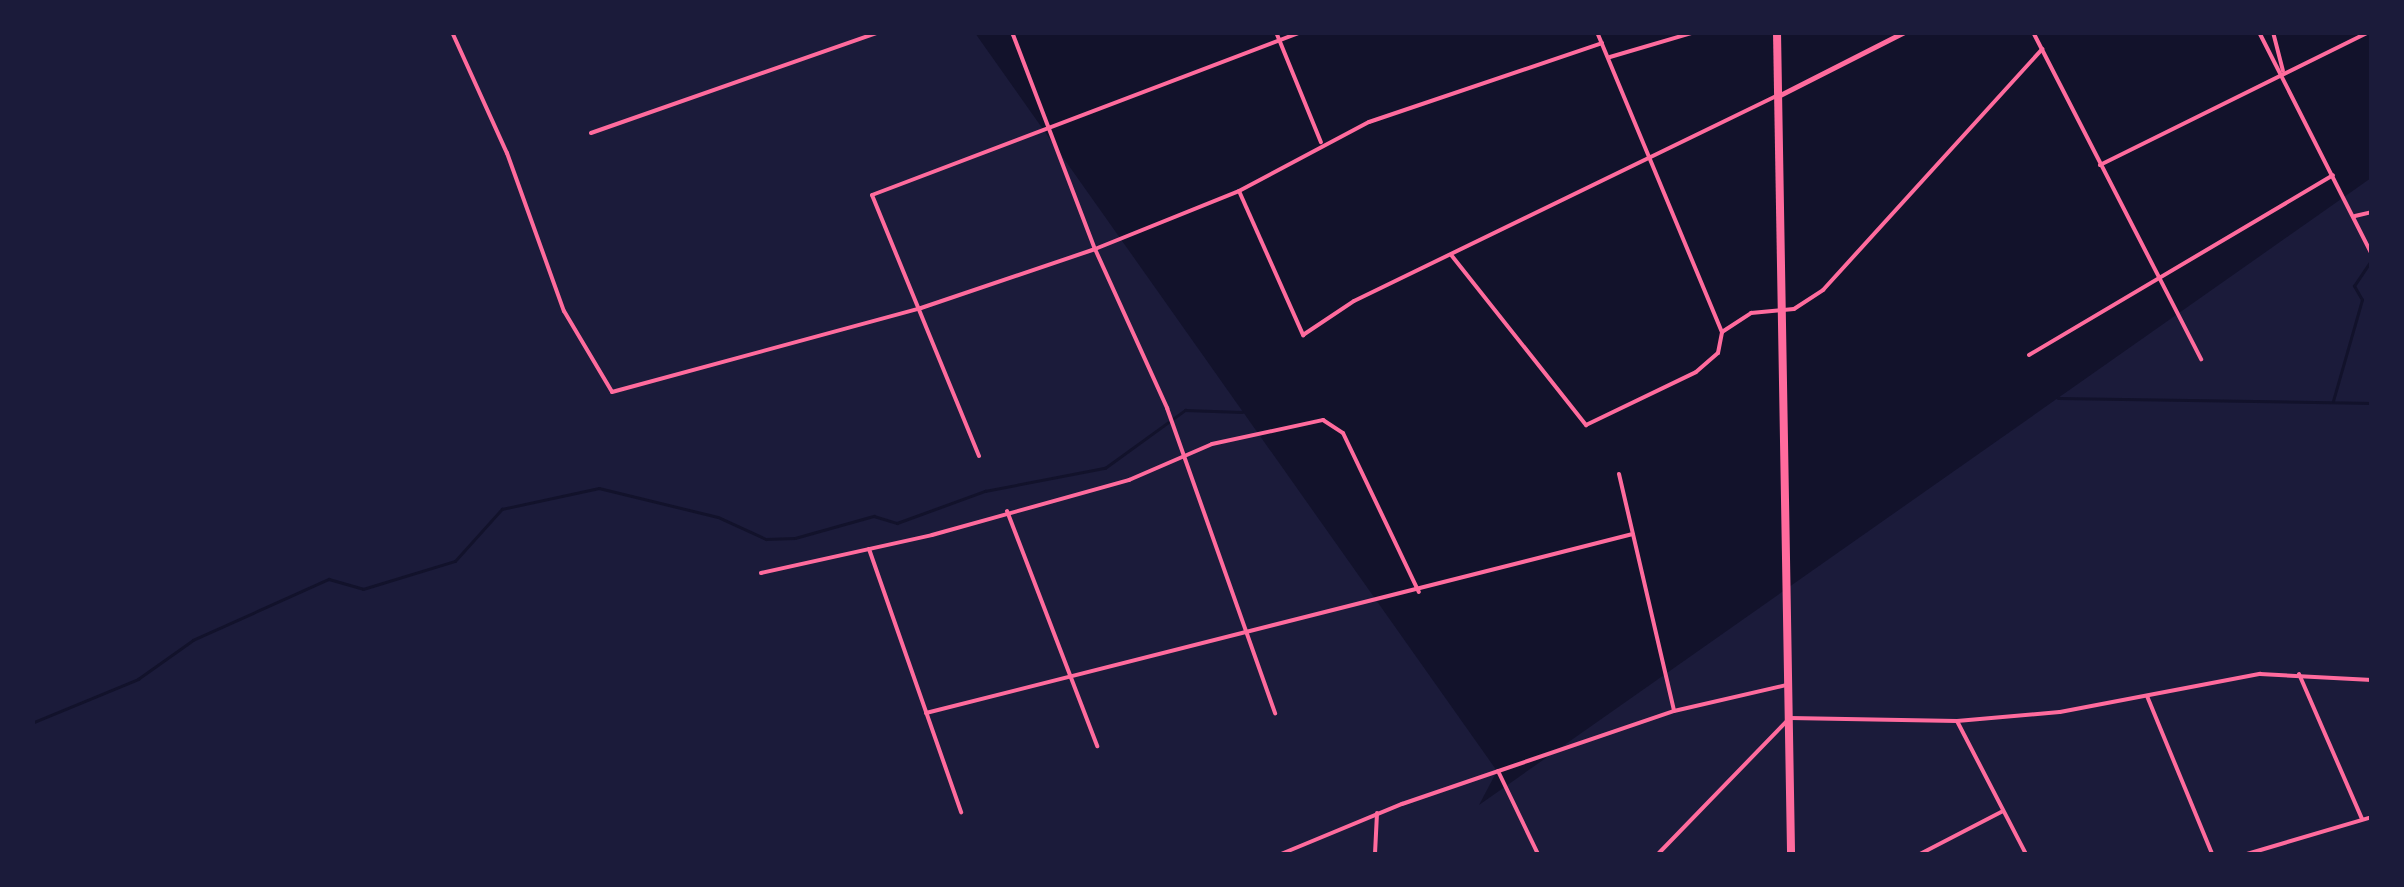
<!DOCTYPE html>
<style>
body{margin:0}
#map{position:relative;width:2404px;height:887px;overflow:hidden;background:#1b1b3a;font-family:"Roboto Serif",serif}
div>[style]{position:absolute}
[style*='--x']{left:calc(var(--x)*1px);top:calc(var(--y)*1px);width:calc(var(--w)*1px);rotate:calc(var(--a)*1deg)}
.water>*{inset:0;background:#12122b}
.stream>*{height:2.5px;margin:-1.25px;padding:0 1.25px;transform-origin:1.25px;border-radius:1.25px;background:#12122b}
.minor>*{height:4px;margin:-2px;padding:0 2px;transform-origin:2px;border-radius:2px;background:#ff6b9d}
.tertiary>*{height:5px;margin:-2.5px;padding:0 2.5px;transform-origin:2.5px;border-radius:2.5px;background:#ff6b9d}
.trunk>*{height:8px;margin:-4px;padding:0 4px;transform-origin:4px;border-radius:4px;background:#ff6b9d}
span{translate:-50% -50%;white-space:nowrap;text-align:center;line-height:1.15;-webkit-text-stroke:8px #1b1b3a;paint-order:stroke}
.frame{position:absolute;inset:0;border:35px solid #1b1b3a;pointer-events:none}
</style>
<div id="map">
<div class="water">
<i style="clip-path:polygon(975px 33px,2371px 33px,2371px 178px,1479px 805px,1497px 771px)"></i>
</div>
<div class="stream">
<i style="--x:2058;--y:398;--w:314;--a:0.9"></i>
<i style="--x:2333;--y:401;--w:105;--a:-74"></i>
<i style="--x:2362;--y:300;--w:16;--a:-120"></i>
<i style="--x:2354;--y:286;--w:32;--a:-56"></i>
<i style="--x:32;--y:723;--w:115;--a:-22.5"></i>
<i style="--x:138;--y:679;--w:67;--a:-35.3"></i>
<i style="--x:193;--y:640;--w:149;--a:-24.2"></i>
<i style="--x:329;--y:579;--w:35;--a:16"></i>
<i style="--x:363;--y:589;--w:96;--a:-16.9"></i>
<i style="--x:455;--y:561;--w:70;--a:-47.9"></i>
<i style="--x:502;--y:509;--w:99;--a:-12.2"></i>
<i style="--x:599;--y:488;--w:122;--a:13.7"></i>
<i style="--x:718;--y:517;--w:53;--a:24.6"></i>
<i style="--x:766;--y:539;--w:29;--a:-2"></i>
<i style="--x:795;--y:538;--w:82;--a:-15.6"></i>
<i style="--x:874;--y:516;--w:24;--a:17"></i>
<i style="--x:897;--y:523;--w:94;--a:-20"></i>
<i style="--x:985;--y:491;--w:122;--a:-10.9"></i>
<i style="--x:1105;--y:468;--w:99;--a:-35.9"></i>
<i style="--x:1185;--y:410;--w:57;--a:2"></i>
</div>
<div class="minor">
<i style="--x:452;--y:32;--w:133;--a:65.6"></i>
<i style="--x:507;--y:153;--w:168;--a:70.2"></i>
<i style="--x:564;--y:311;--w:94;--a:59.3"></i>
<i style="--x:612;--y:392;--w:320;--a:-15.2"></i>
<i style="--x:921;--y:308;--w:184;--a:-18.7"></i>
<i style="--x:1095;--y:249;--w:155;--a:-21.9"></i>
<i style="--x:1239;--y:191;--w:147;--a:-28"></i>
<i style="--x:1369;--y:122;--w:246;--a:-18.7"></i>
<i style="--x:1012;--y:32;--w:232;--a:69.1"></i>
<i style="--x:1095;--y:249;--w:175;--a:65.6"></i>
<i style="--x:1167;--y:408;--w:324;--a:70.5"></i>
<i style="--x:1276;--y:32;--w:119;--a:67.8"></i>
<i style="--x:1597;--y:32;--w:325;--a:67.4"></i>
<i style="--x:2033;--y:32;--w:368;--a:62.8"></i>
<i style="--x:2259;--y:32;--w:250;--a:63.1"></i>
<i style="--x:2273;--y:32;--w:40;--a:75.6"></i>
<i style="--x:1610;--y:57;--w:89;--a:-16.4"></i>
<i style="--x:591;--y:133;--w:306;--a:-19.3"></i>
<i style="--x:2100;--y:165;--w:300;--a:-26.3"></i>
<i style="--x:1239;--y:191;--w:158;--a:66"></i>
<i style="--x:1303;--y:335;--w:61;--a:-33.7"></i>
<i style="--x:1354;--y:301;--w:470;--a:-25.9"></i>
<i style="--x:2355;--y:216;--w:17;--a:-13"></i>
<i style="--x:1452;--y:256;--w:216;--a:51.6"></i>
<i style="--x:1586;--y:425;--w:122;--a:-25.7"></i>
<i style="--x:1696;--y:372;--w:29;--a:-41"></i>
<i style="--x:1718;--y:353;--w:21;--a:-79"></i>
<i style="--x:1722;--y:332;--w:35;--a:-33"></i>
<i style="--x:1751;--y:313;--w:43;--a:-5.3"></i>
<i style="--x:1794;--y:309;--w:35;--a:-33"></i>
<i style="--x:1823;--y:290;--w:326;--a:-47.7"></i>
<i style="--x:2029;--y:355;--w:353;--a:-30.6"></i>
<i style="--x:979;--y:456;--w:282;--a:-112.3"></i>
<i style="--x:872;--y:195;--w:458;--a:-20.8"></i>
<i style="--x:1619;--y:474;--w:243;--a:76.9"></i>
<i style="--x:1007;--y:511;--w:252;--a:69"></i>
<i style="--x:869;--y:549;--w:279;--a:70.7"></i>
<i style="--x:761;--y:573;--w:175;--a:-12.5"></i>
<i style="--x:932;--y:535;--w:205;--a:-15.6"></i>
<i style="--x:1129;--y:480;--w:90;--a:-23.4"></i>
<i style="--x:1212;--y:444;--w:114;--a:-12.2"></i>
<i style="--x:1323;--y:420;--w:24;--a:33"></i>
<i style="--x:1343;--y:433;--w:176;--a:64.5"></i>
<i style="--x:2299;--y:674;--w:158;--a:66.5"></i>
<i style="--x:2147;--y:696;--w:171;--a:67.6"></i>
<i style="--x:926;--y:713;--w:729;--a:-14.21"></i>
<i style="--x:1957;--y:721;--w:150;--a:62.6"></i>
<i style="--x:1498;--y:771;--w:92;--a:64.3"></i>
<i style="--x:1281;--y:854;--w:131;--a:-22.5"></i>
<i style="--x:1402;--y:804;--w:287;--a:-18.9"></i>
<i style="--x:1674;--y:711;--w:116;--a:-13"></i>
<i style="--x:1375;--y:854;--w:41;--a:-87.2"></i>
<i style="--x:1658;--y:854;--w:190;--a:-45.9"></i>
<i style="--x:1790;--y:718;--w:167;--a:1"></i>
<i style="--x:1957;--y:721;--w:103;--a:-5"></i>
<i style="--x:2060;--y:712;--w:204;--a:-10.8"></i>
<i style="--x:2260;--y:674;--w:112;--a:3.1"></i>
<i style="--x:1920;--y:854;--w:93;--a:-27.4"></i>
<i style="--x:2247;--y:854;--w:130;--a:-16.5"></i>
</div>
<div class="tertiary">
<i style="--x:1778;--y:96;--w:141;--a:-26.9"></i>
</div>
<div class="trunk">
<i style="--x:1777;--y:32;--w:822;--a:89.02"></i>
</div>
<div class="frame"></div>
</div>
